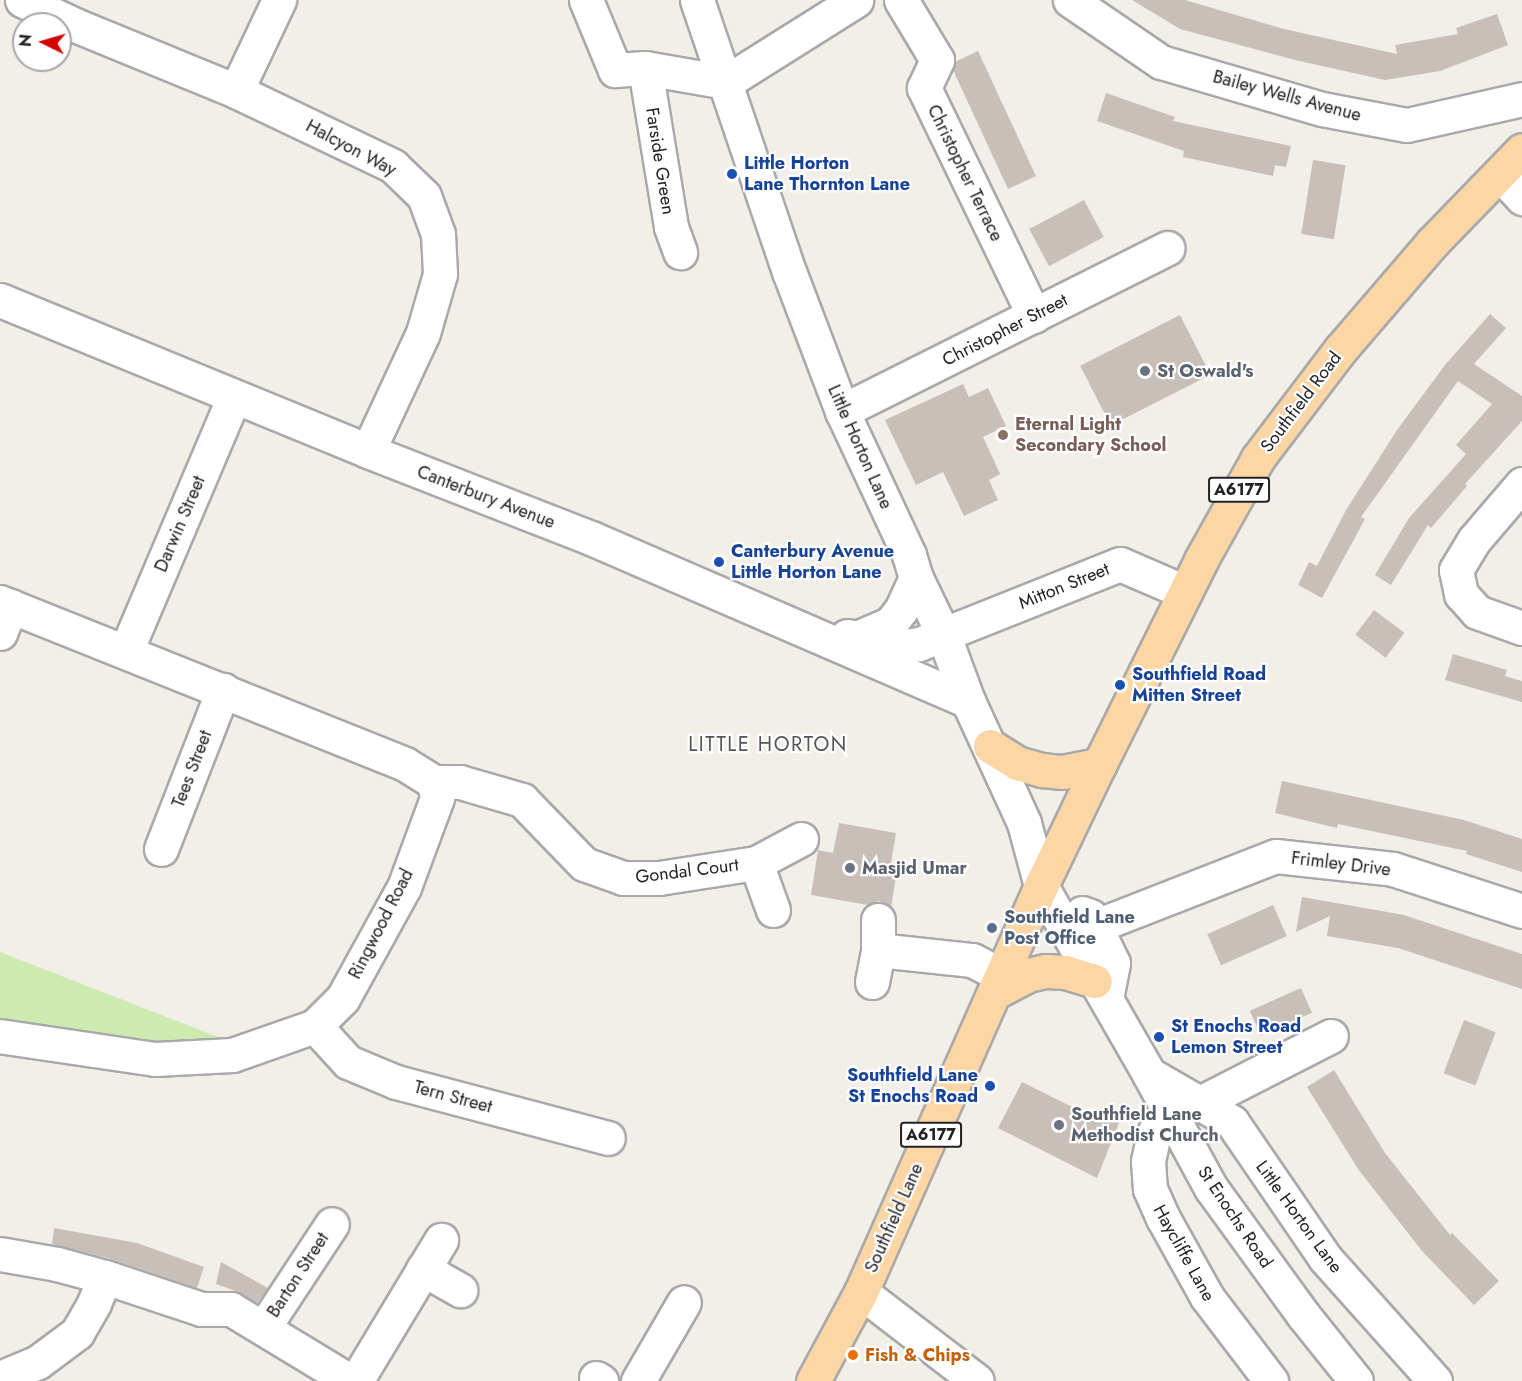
<!DOCTYPE html>
<style>
body{margin:0}
#map{position:relative;width:1522px;height:1381px;overflow:hidden;background:#f2efe9;font-family:Jost,sans-serif}
div>[style]{position:absolute}
[style*='--x']{left:calc(var(--x)*1px);top:calc(var(--y)*1px);width:calc(var(--w)*1px);rotate:calc(var(--a)*1deg)}
.grass>*{inset:0;background:#cdebb0}
.building>*{inset:0;background:#c7bfb8;transform-origin:0 0}
.roads{filter:drop-shadow(2px 0 #a9a9a9) drop-shadow(-2px 0 #a9a9a9) drop-shadow(0 2px #a9a9a9) drop-shadow(0 -2px #a9a9a9)}
.minor>*{height:33px;margin:-16.5px;padding:0 16.5px;transform-origin:16.5px;border-radius:16.5px;background:#fff}
.major>*{height:33px;margin:-16.5px;padding:0 16.5px;transform-origin:16.5px;border-radius:16.5px;background:#fcd6a4}
.dots>*{width:16px;height:16px;translate:-50% -50%;box-sizing:border-box;border:3px solid #fff;border-radius:50%}
span{translate:-50% -50%;white-space:nowrap;text-align:center;line-height:1.15;-webkit-text-stroke:4.5px #fff;paint-order:stroke}
.shield-label span{padding:2px 4px;background:#fff;border:2px solid;border-radius:4px;-webkit-text-stroke-width:0}
.shield-label{font-size:16px;color:#222;font-weight:700}
.street-label{font-size:18px;color:#222}
.transit-label{font-size:18px;color:#164399;font-weight:700}
.left{translate:0 -50%;text-align:left}
.right{translate:-100% -50%;text-align:right}
.worship-label{font-size:18px;color:#5b616d;font-weight:700}
.education-label{font-size:18px;color:#785e54;font-weight:700}
.service-label{font-size:18px;color:#4e5e75;font-weight:700}
.food-label{font-size:18px;color:#c56008;font-weight:700}
.neighbourhood-label{font-size:20px;color:#555;letter-spacing:1.5px}
.north{position:absolute;left:12px;top:12px;width:60px;height:60px;box-sizing:border-box;background:#fff;border:2px solid #a7a7a7;border-radius:50%;rotate:275deg;font-size:16px;font-weight:700;line-height:24px;text-align:center;color:#222}
.north::after{content:'';display:block;margin:auto;width:21px;height:27px;background:#d40000;clip-path:polygon(50% 0,100% 100%,50% 72%,0 100%)}
</style>
<div id="map">
<div class="grass">
<i style="clip-path:polygon(0 952px,223px 1039px,147px 1044px,0 1021px)"></i>
</div>
<div class="building">
<i style="clip-path:polygon(1132px 0,1185px 0,1284px 29px,1397px 54px,1395px 45px,1458px 34px,1456px 28px,1497px 14px,1508px 45px,1440px 71px,1385px 80px,1295px 60px,1180px 29px)"></i>
<i style="clip-path:polygon(978px 51px,1036px 176px,1008px 189px,953px 70px,955px 62px)"></i>
<i style="clip-path:polygon(1106px 93px,1175px 117px,1173px 121px,1291px 146px,1286px 167px,1275px 165px,1273px 176px,1183px 157px,1184px 151px,1097px 121px)"></i>
<i style="left:1313px;top:160px;width:33px;height:75px;rotate:9deg"></i>
<i style="left:1084px;top:200px;width:42px;height:62px;rotate:62deg"></i>
<i style="clip-path:polygon(1490px 314px,1506px 328px,1474px 364px,1522px 396px,1522px 421px,1465px 484px,1467px 486px,1431px 528px,1428px 525px,1391px 585px,1375px 575px,1409px 518px,1466px 454px,1456px 445px,1492px 404px,1458px 381px,1361px 517px,1365px 519px,1322px 598px,1298px 585px,1309px 562px,1317px 566px,1346px 510px,1397px 430px,1445px 365px)"></i>
<i style="left:1180px;top:315px;width:67px;height:112px;rotate:63deg"></i>
<i style="clip-path:polygon(963px 384px,969px 397px,988px 388px,1006px 426px,983px 437px,1000px 474px,989px 480px,998px 500px,964px 516px,943px 472px,916px 485px,885px 420px)"></i>
<i style="left:1374px;top:610px;width:38px;height:31px;rotate:37deg"></i>
<i style="clip-path:polygon(1453px 654px,1507px 670px,1505px 676px,1522px 681px,1522px 702px,1445px 680px)"></i>
<i style="clip-path:polygon(1282px 781px,1464px 820px,1522px 839px,1522px 872px,1466px 854px,1467px 851px,1338px 824px,1337px 828px,1275px 813px)"></i>
<i style="clip-path:polygon(839px 823px,896px 833px,889px 875px,896px 876px,891px 908px,879px 901px,868px 905px,811px 895px,818px 850px,833px 853px)"></i>
<i style="clip-path:polygon(1302px 897px,1404px 915px,1522px 954px,1522px 989px,1398px 948px,1327px 936px,1330px 916px,1296px 932px)"></i>
<i style="left:1273px;top:905px;width:34px;height:72px;rotate:66deg"></i>
<i style="left:1301px;top:988px;width:27px;height:56px;rotate:66deg"></i>
<i style="left:1464px;top:1020px;width:34px;height:57px;rotate:21deg"></i>
<i style="clip-path:polygon(1334px 1070px,1385px 1153px,1450px 1235px,1452px 1233px,1499px 1281px,1474px 1305px,1422px 1251px,1358px 1169px,1307px 1087px)"></i>
<i style="clip-path:polygon(1022px 1082px,1094px 1118px,1097px 1110px,1120px 1120px,1097px 1178px,998px 1128px)"></i>
<i style="clip-path:polygon(54px 1228px,137px 1243px,204px 1267px,197px 1288px,111px 1259px,52px 1244px)"></i>
<i style="clip-path:polygon(221px 1262px,268px 1288px,257px 1303px,241px 1293px,216px 1284px)"></i>
</div>
<div class="roads">
<div class="minor">
<i style="--x:22;--y:0;--w:59;--a:25.3"></i>
<i style="--x:75;--y:25;--w:174;--a:22.3"></i>
<i style="--x:236;--y:91;--w:174;--a:25.5"></i>
<i style="--x:393;--y:166;--w:43;--a:44.1"></i>
<i style="--x:424;--y:196;--w:40;--a:69.8"></i>
<i style="--x:438;--y:234;--w:40;--a:87.1"></i>
<i style="--x:440;--y:274;--w:61;--a:106.1"></i>
<i style="--x:423;--y:333;--w:130;--a:115"></i>
<i style="--x:586;--y:0;--w:76;--a:67.5"></i>
<i style="--x:615;--y:70;--w:30;--a:-4"></i>
<i style="--x:645;--y:68;--w:82;--a:9.8"></i>
<i style="--x:697;--y:0;--w:289;--a:71.3"></i>
<i style="--x:790;--y:274;--w:147;--a:69.2"></i>
<i style="--x:842;--y:411;--w:159;--a:65"></i>
<i style="--x:909;--y:555;--w:24;--a:73"></i>
<i style="--x:916;--y:578;--w:64;--a:64.2"></i>
<i style="--x:944;--y:636;--w:69;--a:69.7"></i>
<i style="--x:968;--y:701;--w:134;--a:65.3"></i>
<i style="--x:1024;--y:823;--w:65;--a:74.9"></i>
<i style="--x:1041;--y:886;--w:217;--a:60.1"></i>
<i style="--x:1149;--y:1074;--w:130;--a:61.5"></i>
<i style="--x:1211;--y:1188;--w:158;--a:54"></i>
<i style="--x:1304;--y:1316;--w:83;--a:51.3"></i>
<i style="--x:901;--y:0;--w:70;--a:59"></i>
<i style="--x:937;--y:60;--w:31;--a:115"></i>
<i style="--x:924;--y:88;--w:253;--a:64.2"></i>
<i style="--x:1070;--y:0;--w:110;--a:34.3"></i>
<i style="--x:1161;--y:62;--w:168;--a:16.3"></i>
<i style="--x:1322;--y:109;--w:86;--a:10.7"></i>
<i style="--x:1407;--y:125;--w:118;--a:-12.7"></i>
<i style="--x:645;--y:68;--w:161;--a:80.7"></i>
<i style="--x:671;--y:227;--w:27;--a:70"></i>
<i style="--x:726;--y:82;--w:154;--a:-32.2"></i>
<i style="--x:236;--y:91;--w:101;--a:-64.7"></i>
<i style="--x:1500;--y:174;--w:33;--a:47"></i>
<i style="--x:0;--y:300;--w:398;--a:22.3"></i>
<i style="--x:368;--y:451;--w:239;--a:21.3"></i>
<i style="--x:591;--y:538;--w:411;--a:23.4"></i>
<i style="--x:842;--y:411;--w:364;--a:-26.6"></i>
<i style="--x:1522;--y:484;--w:74;--a:130.6"></i>
<i style="--x:1474;--y:540;--w:35;--a:121"></i>
<i style="--x:1456;--y:570;--w:25;--a:78"></i>
<i style="--x:1461;--y:594;--w:24;--a:48"></i>
<i style="--x:1477;--y:612;--w:48;--a:19.6"></i>
<i style="--x:0;--y:602;--w:436;--a:21.8"></i>
<i style="--x:405;--y:764;--w:34;--a:32"></i>
<i style="--x:434;--y:782;--w:16;--a:79"></i>
<i style="--x:437;--y:798;--w:95;--a:110.3"></i>
<i style="--x:404;--y:887;--w:127;--a:118.8"></i>
<i style="--x:343;--y:998;--w:40;--a:135"></i>
<i style="--x:315;--y:1026;--w:88;--a:160.7"></i>
<i style="--x:232;--y:1055;--w:77;--a:177"></i>
<i style="--x:155;--y:1059;--w:157;--a:-171.6"></i>
<i style="--x:0;--y:633;--w:29;--a:-68"></i>
<i style="--x:847;--y:636;--w:57;--a:10.1"></i>
<i style="--x:903;--y:646;--w:16;--a:-7"></i>
<i style="--x:919;--y:644;--w:216;--a:-21.7"></i>
<i style="--x:1120;--y:564;--w:71;--a:23.3"></i>
<i style="--x:859;--y:637;--w:34;--a:-23"></i>
<i style="--x:890;--y:624;--w:18;--a:-52"></i>
<i style="--x:901;--y:610;--w:35;--a:-65"></i>
<i style="--x:126;--y:651;--w:276;--a:-67"></i>
<i style="--x:434;--y:782;--w:26;--a:0"></i>
<i style="--x:460;--y:782;--w:65;--a:16.2"></i>
<i style="--x:522;--y:800;--w:89;--a:45.9"></i>
<i style="--x:584;--y:864;--w:41;--a:19.7"></i>
<i style="--x:623;--y:878;--w:36;--a:0"></i>
<i style="--x:659;--y:878;--w:98;--a:-8.8"></i>
<i style="--x:756;--y:863;--w:51;--a:-28.1"></i>
<i style="--x:161;--y:849;--w:171;--a:-68.7"></i>
<i style="--x:756;--y:863;--w:50;--a:70.1"></i>
<i style="--x:1082;--y:913;--w:9;--a:21"></i>
<i style="--x:1090;--y:916;--w:52;--a:63.9"></i>
<i style="--x:1113;--y:963;--w:36;--a:101"></i>
<i style="--x:1096;--y:926;--w:193;--a:-21.3"></i>
<i style="--x:1276;--y:856;--w:118;--a:6.3"></i>
<i style="--x:1393;--y:869;--w:136;--a:18"></i>
<i style="--x:878;--y:950;--w:95;--a:6.1"></i>
<i style="--x:972;--y:960;--w:34;--a:27"></i>
<i style="--x:872;--y:982;--w:33;--a:-79"></i>
<i style="--x:878;--y:950;--w:30;--a:-90"></i>
<i style="--x:315;--y:1026;--w:49;--a:47.5"></i>
<i style="--x:348;--y:1062;--w:52;--a:22.6"></i>
<i style="--x:396;--y:1082;--w:219;--a:14.8"></i>
<i style="--x:1149;--y:1074;--w:96;--a:30"></i>
<i style="--x:1232;--y:1122;--w:165;--a:55.6"></i>
<i style="--x:1325;--y:1258;--w:165;--a:48.2"></i>
<i style="--x:1200;--y:1103;--w:147;--a:-27.1"></i>
<i style="--x:1167;--y:1110;--w:26;--a:119"></i>
<i style="--x:1154;--y:1133;--w:29;--a:102"></i>
<i style="--x:1148;--y:1161;--w:28;--a:86"></i>
<i style="--x:1150;--y:1189;--w:32;--a:66"></i>
<i style="--x:1163;--y:1218;--w:90;--a:60.9"></i>
<i style="--x:1207;--y:1297;--w:106;--a:52.7"></i>
<i style="--x:0;--y:1254;--w:58;--a:10"></i>
<i style="--x:57;--y:1264;--w:50;--a:15.2"></i>
<i style="--x:423;--y:1269;--w:43;--a:29.6"></i>
<i style="--x:861;--y:1292;--w:146;--a:37.5"></i>
<i style="--x:264;--y:1327;--w:123;--a:-56.6"></i>
<i style="--x:0;--y:1378;--w:41;--a:-22.8"></i>
<i style="--x:38;--y:1362;--w:49;--a:-36.6"></i>
<i style="--x:77;--y:1333;--w:34;--a:-60"></i>
<i style="--x:94;--y:1303;--w:28;--a:-67"></i>
<i style="--x:105;--y:1277;--w:101;--a:18.4"></i>
<i style="--x:201;--y:1309;--w:30;--a:0"></i>
<i style="--x:231;--y:1309;--w:139;--a:31.2"></i>
<i style="--x:596;--y:1378;--w:6;--a:31"></i>
<i style="--x:356;--y:1381;--w:165;--a:-58.9"></i>
<i style="--x:638;--y:1381;--w:91;--a:-59.8"></i>
</div>
<div class="major">
<i style="--x:990;--y:746;--w:32;--a:32"></i>
<i style="--x:1017;--y:763;--w:26;--a:16"></i>
<i style="--x:1042;--y:770;--w:20;--a:6"></i>
<i style="--x:1062;--y:772;--w:38;--a:-11"></i>
<i style="--x:994;--y:993;--w:38;--a:-28"></i>
<i style="--x:1028;--y:975;--w:18;--a:-13"></i>
<i style="--x:1046;--y:971;--w:19;--a:3"></i>
<i style="--x:1065;--y:972;--w:31;--a:17"></i>
<i style="--x:813;--y:1381;--w:101;--a:-61.7"></i>
<i style="--x:861;--y:1292;--w:444;--a:-66.1"></i>
<i style="--x:1041;--y:886;--w:134;--a:-64.4"></i>
<i style="--x:1099;--y:765;--w:229;--a:-63.5"></i>
<i style="--x:1201;--y:560;--w:117;--a:-60.8"></i>
<i style="--x:1258;--y:458;--w:136;--a:-52.8"></i>
<i style="--x:1340;--y:350;--w:141;--a:-49.3"></i>
<i style="--x:1432;--y:243;--w:129;--a:-45.9"></i>
</div>
</div>
<div class="dots">
<i style="left:732px;top:174px;background:#1a4fb4"></i>
<i style="left:1145px;top:371px;background:#6b7280"></i>
<i style="left:1003px;top:435px;background:#8d6e63"></i>
<i style="left:719px;top:562px;background:#1a4fb4"></i>
<i style="left:1120px;top:685px;background:#1a4fb4"></i>
<i style="left:850px;top:868px;background:#6b7280"></i>
<i style="left:992px;top:928px;background:#5c6f8a"></i>
<i style="left:1159px;top:1037px;background:#1a4fb4"></i>
<i style="left:990px;top:1086px;background:#1a4fb4"></i>
<i style="left:1059px;top:1125px;background:#6b7280"></i>
<i style="left:853px;top:1355px;background:#e8710a"></i>
</div>
<div class="shield-label">
<span style="left:1239px;top:490px">A6177</span>
<span style="left:931px;top:1135px">A6177</span>
</div>
<div class="street-label">
<span style="left:1287px;top:96px;rotate:15deg">Bailey Wells Avenue</span>
<span style="left:351px;top:148px;rotate:28deg">Halcyon Way</span>
<span style="left:660px;top:161px;rotate:81deg">Farside Green</span>
<span style="left:965px;top:173px;rotate:64deg">Christopher Terrace</span>
<span style="left:1005px;top:330px;rotate:-27deg">Christopher Street</span>
<span style="left:1301px;top:402px;rotate:-53deg">Southfield Road</span>
<span style="left:860px;top:447px;rotate:66deg">Little Horton Lane</span>
<span style="left:486px;top:497px;rotate:21deg">Canterbury Avenue</span>
<span style="left:180px;top:524px;rotate:-67deg">Darwin Street</span>
<span style="left:1064px;top:586px;rotate:-22deg">Mitton Street</span>
<span style="left:192px;top:769px;rotate:-69deg">Tees Street</span>
<span style="left:1341px;top:864px;rotate:7deg">Frimley Drive</span>
<span style="left:687px;top:871px;rotate:-7deg">Gondal Court</span>
<span style="left:381px;top:924px;rotate:-63deg">Ringwood Road</span>
<span style="left:453px;top:1097px;rotate:15deg">Tern Street</span>
<span style="left:1235px;top:1217px;rotate:56deg">St Enochs Road</span>
<span style="left:1299px;top:1217px;rotate:54deg">Little Horton Lane</span>
<span style="left:894px;top:1218px;rotate:-66deg">Southfield Lane</span>
<span style="left:1184px;top:1253px;rotate:61deg">Haycliffe Lane</span>
<span style="left:298px;top:1275px;rotate:-57deg">Barton Street</span>
</div>
<div class="transit-label">
<span class="left" style="left:744px;top:174px">Little Horton<br>Lane Thornton Lane</span>
<span class="left" style="left:731px;top:562px">Canterbury Avenue<br>Little Horton Lane</span>
<span class="left" style="left:1132px;top:685px">Southfield Road<br>Mitten Street</span>
<span class="left" style="left:1171px;top:1037px">St Enochs Road<br>Lemon Street</span>
<span class="right" style="left:978px;top:1086px">Southfield Lane<br>St Enochs Road</span>
</div>
<div class="worship-label">
<span class="left" style="left:1157px;top:371px">St Oswald's</span>
<span class="left" style="left:862px;top:868px">Masjid Umar</span>
<span class="left" style="left:1071px;top:1125px">Southfield Lane<br>Methodist Church</span>
</div>
<div class="education-label">
<span class="left" style="left:1015px;top:435px">Eternal Light<br>Secondary School</span>
</div>
<div class="service-label">
<span class="left" style="left:1004px;top:928px">Southfield Lane<br>Post Office</span>
</div>
<div class="food-label">
<span class="left" style="left:865px;top:1355px">Fish &amp; Chips</span>
</div>
<div class="neighbourhood-label">
<span style="left:768px;top:744px">LITTLE HORTON</span>
</div>
<div class="north">N</div>
</div>
